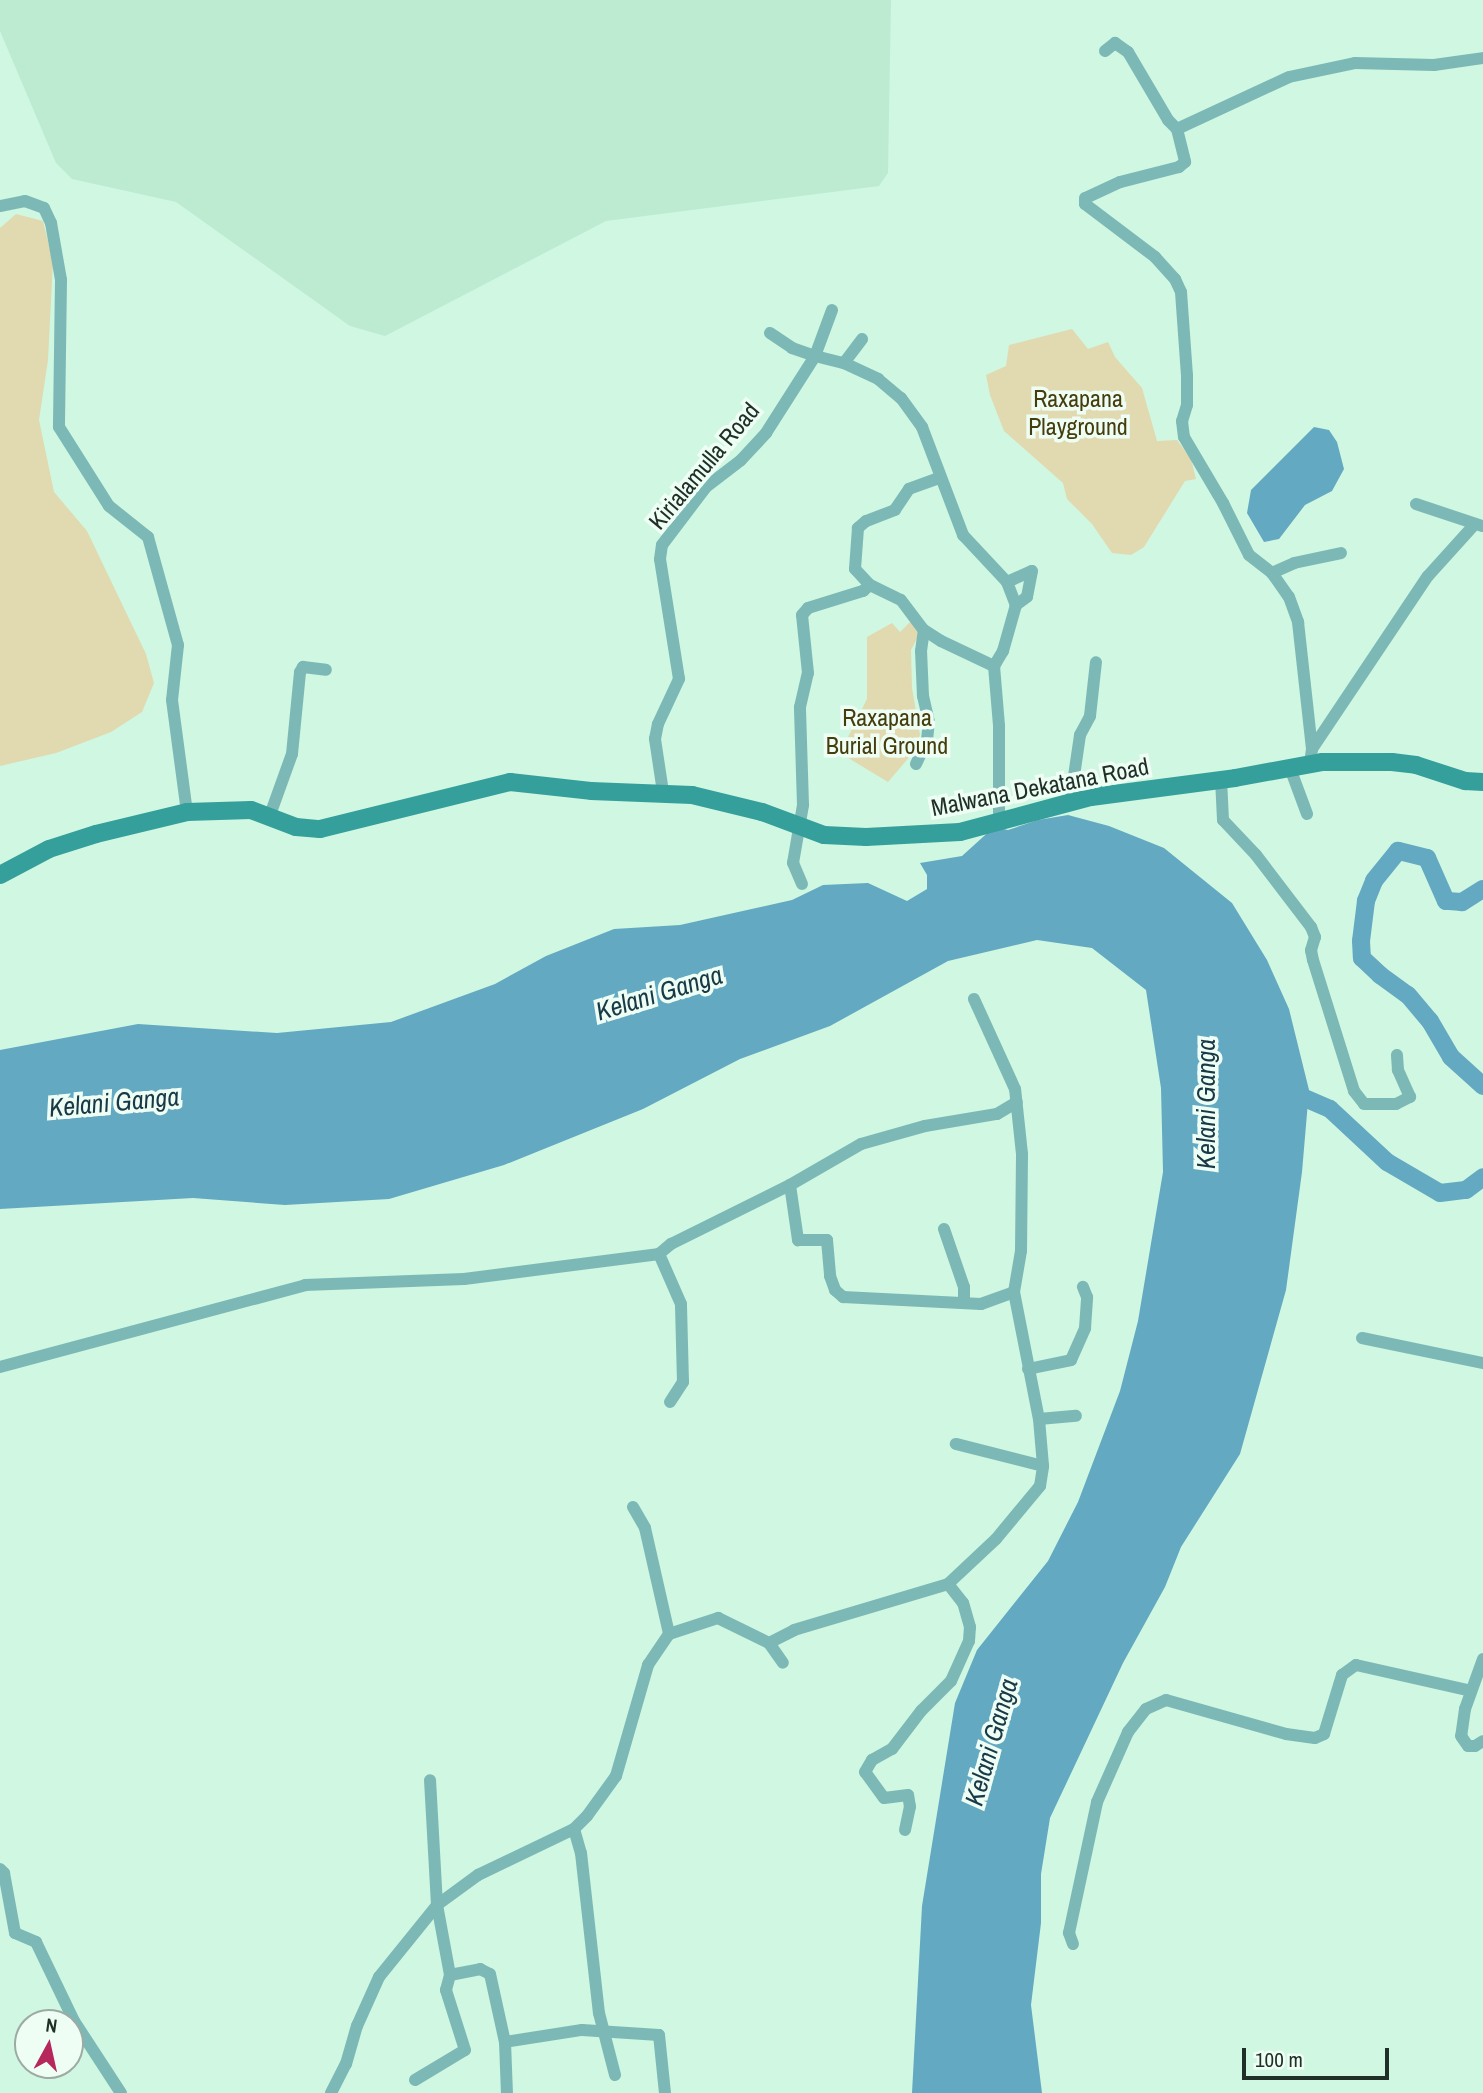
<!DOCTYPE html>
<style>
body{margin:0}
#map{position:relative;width:1483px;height:2093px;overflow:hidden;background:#d0f7e1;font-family:"Archivo Narrow",sans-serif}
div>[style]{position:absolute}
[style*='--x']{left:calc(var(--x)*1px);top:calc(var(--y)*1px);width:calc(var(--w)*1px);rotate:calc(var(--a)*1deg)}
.built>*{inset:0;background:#bdebd2}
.green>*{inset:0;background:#e1d9af}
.water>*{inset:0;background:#63a9c2}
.river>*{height:18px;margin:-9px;padding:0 9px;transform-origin:9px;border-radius:9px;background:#63a9c2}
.minor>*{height:12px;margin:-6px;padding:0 6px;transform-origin:6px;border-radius:6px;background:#7cb9b6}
.secondary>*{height:18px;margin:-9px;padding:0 9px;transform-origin:9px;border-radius:9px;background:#359f9c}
span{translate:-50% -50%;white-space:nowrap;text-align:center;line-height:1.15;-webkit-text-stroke:7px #effef5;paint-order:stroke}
.park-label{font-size:24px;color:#463d0d}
.street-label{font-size:24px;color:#202f27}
.water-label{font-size:26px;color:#183945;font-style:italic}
.north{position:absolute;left:14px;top:2009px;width:70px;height:70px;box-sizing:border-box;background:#effef5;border:2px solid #9caba3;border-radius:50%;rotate:8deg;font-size:19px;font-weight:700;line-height:28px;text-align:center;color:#202f27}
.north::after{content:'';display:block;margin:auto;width:24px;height:32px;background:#b6285c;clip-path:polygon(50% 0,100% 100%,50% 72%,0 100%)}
.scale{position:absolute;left:1242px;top:2048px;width:147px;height:32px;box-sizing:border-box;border:4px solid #202f27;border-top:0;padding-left:9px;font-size:21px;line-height:24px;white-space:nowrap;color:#202f27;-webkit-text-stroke:5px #effef5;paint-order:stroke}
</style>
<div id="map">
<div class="built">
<i style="clip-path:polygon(0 0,891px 0,888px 173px,879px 186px,606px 221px,385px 336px,350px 326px,176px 202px,72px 179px,56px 163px,0 31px)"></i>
</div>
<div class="green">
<i style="clip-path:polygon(16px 214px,43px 221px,53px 262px,48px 360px,39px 420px,54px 492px,87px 531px,146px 654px,154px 683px,142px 712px,111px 732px,56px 753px,0 766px,0 228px)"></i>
<i style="clip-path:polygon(1072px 329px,1088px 349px,1108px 342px,1115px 357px,1142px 388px,1157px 441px,1177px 440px,1191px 459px,1196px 479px,1185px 481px,1144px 547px,1131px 555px,1112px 553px,1092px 524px,1067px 499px,1063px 483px,1004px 431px,990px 395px,986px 375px,1006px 366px,1009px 345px)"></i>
<i style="clip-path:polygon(911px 621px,920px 633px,911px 650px,912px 688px,920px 735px,911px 755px,888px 782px,840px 753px,867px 699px,867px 637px,892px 623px,900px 632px)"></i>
</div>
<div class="water">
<i style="clip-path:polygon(1314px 427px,1329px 430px,1337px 442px,1344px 469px,1332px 491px,1305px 505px,1279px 539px,1264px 542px,1247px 513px,1251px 490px)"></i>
<i style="clip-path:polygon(1068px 815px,1109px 826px,1164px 848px,1232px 903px,1267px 960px,1289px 1009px,1309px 1090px,1302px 1172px,1286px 1290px,1240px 1454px,1181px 1547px,1165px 1587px,1123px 1663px,1050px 1818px,1041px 1874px,1041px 1923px,1031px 2005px,1042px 2093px,912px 2093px,922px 1906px,955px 1703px,977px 1650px,1048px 1561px,1078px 1502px,1120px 1391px,1138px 1321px,1163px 1172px,1161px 1088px,1146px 990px,1092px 948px,1037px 940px,948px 961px,830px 1026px,740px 1059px,643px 1109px,504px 1165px,389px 1199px,285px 1205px,193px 1198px,0 1209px,0 1050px,138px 1024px,277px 1033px,391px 1022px,495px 984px,546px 956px,614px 929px,680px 925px,792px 900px,823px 885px,868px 883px,907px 901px,927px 889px,927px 875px,920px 863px,962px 856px,994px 827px,1008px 830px,1038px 820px)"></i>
</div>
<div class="river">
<i style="--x:1483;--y:889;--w:25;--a:148"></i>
<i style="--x:1462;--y:902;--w:16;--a:-176"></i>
<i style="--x:1446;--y:901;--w:47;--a:-113.8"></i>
<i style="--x:1427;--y:858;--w:30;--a:-166"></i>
<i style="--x:1398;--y:851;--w:38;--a:129"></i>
<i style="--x:1374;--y:881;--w:22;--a:112"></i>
<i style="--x:1366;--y:901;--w:40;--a:97.1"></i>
<i style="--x:1361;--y:941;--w:17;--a:87"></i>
<i style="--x:1362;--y:958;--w:25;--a:43"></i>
<i style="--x:1380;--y:975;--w:34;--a:36"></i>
<i style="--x:1408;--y:995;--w:34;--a:50"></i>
<i style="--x:1430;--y:1021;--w:42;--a:59.7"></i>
<i style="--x:1451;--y:1057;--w:43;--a:42.2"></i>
<i style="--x:1286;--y:1090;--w:48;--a:23.4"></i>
<i style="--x:1330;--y:1109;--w:78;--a:42.9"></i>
<i style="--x:1387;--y:1162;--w:61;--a:30.3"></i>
<i style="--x:1440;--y:1193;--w:26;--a:-7"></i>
<i style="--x:1466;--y:1190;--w:21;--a:-37"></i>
</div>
<div class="minor">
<i style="--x:1105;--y:51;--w:13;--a:-39"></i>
<i style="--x:1115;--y:43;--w:16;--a:35"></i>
<i style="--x:1128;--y:52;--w:79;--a:59.5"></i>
<i style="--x:1168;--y:120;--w:13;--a:45"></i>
<i style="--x:1177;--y:129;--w:34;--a:76"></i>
<i style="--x:1185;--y:162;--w:8;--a:140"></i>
<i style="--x:1179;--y:167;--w:61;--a:165.7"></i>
<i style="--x:1120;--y:182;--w:38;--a:155"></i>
<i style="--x:1085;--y:198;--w:6;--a:90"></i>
<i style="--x:1085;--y:204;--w:88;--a:37.1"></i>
<i style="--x:1155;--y:257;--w:30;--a:48"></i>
<i style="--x:1175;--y:279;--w:14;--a:65"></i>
<i style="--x:1181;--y:292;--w:83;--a:85.9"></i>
<i style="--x:1187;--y:375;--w:30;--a:90"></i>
<i style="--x:1187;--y:405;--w:17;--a:107"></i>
<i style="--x:1182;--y:421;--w:16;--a:83"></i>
<i style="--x:1184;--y:437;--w:77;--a:59.4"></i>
<i style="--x:1223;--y:503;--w:58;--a:63.4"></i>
<i style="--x:1249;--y:555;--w:29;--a:38"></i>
<i style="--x:1272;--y:573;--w:29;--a:55"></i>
<i style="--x:1289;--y:597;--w:27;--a:70"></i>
<i style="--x:1298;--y:622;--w:128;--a:83.7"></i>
<i style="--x:1312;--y:749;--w:15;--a:98"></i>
<i style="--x:1177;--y:129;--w:123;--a:-24.9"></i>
<i style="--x:1289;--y:77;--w:67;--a:-12"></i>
<i style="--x:1355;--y:63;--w:79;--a:1.5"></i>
<i style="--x:1434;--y:65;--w:49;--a:-8.1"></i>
<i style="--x:0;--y:206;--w:25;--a:-11"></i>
<i style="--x:25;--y:201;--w:20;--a:20"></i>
<i style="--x:44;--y:208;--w:17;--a:65"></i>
<i style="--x:51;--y:223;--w:58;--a:80"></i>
<i style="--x:61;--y:280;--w:147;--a:90.8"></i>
<i style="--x:59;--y:427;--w:93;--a:57.7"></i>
<i style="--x:109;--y:506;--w:50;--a:38.5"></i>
<i style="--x:148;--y:537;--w:112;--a:74.5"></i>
<i style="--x:178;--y:645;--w:55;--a:96.2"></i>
<i style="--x:172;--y:700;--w:113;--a:82.4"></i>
<i style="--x:770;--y:333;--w:27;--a:34"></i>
<i style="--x:792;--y:348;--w:24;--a:19"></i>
<i style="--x:815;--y:356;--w:49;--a:-69.7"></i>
<i style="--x:844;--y:363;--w:30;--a:-53"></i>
<i style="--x:939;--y:478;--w:32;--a:160"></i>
<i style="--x:909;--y:489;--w:25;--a:124"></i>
<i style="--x:895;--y:510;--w:31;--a:159"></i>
<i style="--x:866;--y:521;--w:11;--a:139"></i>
<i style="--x:858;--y:528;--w:41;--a:94.2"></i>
<i style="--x:855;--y:569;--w:22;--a:47"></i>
<i style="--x:870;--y:585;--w:34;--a:26"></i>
<i style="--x:901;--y:600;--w:38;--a:53"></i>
<i style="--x:924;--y:630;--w:20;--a:33"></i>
<i style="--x:941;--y:641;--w:59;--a:25.3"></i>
<i style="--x:1416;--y:504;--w:70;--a:18.4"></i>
<i style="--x:1272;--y:573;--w:24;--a:-24"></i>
<i style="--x:1294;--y:563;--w:48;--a:-12"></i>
<i style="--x:1007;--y:582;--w:27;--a:-24"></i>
<i style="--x:1032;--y:571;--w:26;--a:101"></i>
<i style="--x:1027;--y:597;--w:14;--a:144"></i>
<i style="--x:1312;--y:749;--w:208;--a:-56.2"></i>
<i style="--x:1428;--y:576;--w:70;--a:-47.9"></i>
<i style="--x:916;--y:764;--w:26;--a:-65"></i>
<i style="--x:927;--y:740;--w:18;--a:-84"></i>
<i style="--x:929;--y:722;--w:27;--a:-103"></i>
<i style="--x:923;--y:696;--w:45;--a:-92.5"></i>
<i style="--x:921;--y:651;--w:21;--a:-82"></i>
<i style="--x:1290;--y:768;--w:49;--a:69.7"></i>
<i style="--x:1221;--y:779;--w:41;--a:87.2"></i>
<i style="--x:1223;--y:820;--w:48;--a:46.7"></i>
<i style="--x:1256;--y:855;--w:91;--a:52.6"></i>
<i style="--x:1311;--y:927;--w:11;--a:68"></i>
<i style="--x:1315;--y:937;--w:14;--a:107"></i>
<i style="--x:1311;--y:950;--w:10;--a:79"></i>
<i style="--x:1313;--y:960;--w:137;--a:72.6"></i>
<i style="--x:1354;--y:1091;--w:16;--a:52"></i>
<i style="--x:1364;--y:1104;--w:32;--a:0"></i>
<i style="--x:1396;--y:1104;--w:16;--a:-27"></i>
<i style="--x:1410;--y:1097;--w:30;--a:-114"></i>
<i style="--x:1398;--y:1070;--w:15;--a:-94"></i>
<i style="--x:663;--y:792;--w:54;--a:-98.6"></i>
<i style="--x:655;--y:739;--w:15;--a:-79"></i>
<i style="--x:658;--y:724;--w:50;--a:-65"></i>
<i style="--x:679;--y:679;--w:121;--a:-99"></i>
<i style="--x:660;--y:559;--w:14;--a:-82"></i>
<i style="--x:662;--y:545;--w:73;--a:-52.8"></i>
<i style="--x:706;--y:487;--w:44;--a:-37.6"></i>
<i style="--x:741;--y:460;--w:37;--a:-47"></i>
<i style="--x:766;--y:433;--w:91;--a:-57.5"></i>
<i style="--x:815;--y:356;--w:30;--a:14"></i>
<i style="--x:844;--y:363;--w:38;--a:25"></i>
<i style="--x:878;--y:379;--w:30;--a:40"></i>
<i style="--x:901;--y:398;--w:36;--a:54"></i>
<i style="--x:922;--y:427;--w:116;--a:69.2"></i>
<i style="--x:963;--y:535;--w:64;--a:46.9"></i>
<i style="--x:1007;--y:582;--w:25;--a:69"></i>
<i style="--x:1016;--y:605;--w:48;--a:105.8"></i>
<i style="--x:1003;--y:651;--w:17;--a:121"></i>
<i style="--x:994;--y:666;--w:60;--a:85.2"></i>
<i style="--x:999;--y:726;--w:95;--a:90"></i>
<i style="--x:1070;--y:803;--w:69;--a:-81.6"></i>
<i style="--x:1080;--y:735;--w:21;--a:-62"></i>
<i style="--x:1090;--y:716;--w:54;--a:-83.7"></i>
<i style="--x:270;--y:815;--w:65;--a:-70.2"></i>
<i style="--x:292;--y:754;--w:82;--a:-84.4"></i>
<i style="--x:300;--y:672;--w:6;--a:-59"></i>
<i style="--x:303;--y:667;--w:23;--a:7"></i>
<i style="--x:802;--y:884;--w:23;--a:-113"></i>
<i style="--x:793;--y:863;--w:59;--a:-80.2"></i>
<i style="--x:803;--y:805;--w:98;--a:-91.8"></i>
<i style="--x:800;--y:707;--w:35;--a:-77"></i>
<i style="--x:808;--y:673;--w:58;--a:-95.9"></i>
<i style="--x:802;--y:615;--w:9;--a:-49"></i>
<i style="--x:808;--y:608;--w:58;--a:-17.2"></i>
<i style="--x:863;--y:591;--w:9;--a:-41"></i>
<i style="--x:790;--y:1185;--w:56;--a:81.7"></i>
<i style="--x:798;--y:1240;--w:29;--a:0"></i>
<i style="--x:827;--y:1240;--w:36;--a:85"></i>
<i style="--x:830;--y:1276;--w:15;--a:70"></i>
<i style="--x:835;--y:1290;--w:11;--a:41"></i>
<i style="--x:843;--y:1297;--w:138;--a:2.9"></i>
<i style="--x:981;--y:1304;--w:35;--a:-20"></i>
<i style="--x:1014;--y:1292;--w:42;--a:-80.3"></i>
<i style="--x:1021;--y:1251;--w:97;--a:-89.4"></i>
<i style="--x:1022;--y:1154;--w:65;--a:-96.1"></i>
<i style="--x:1015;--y:1089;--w:99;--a:-114.5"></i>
<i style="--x:944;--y:1229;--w:61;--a:71"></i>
<i style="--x:964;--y:1287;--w:16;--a:90"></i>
<i style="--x:1014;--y:1292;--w:129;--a:78.9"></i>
<i style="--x:1039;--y:1419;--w:37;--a:-5"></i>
<i style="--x:1362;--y:1338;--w:124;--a:11.7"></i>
<i style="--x:0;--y:1367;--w:316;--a:-15"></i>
<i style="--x:305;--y:1285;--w:159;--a:-2.2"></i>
<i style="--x:464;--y:1279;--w:197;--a:-7.3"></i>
<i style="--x:1028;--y:1369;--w:44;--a:-11.8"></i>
<i style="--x:1071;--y:1360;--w:35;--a:-66"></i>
<i style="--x:1085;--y:1328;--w:31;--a:-86"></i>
<i style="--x:1087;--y:1297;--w:11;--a:-112"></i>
<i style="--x:670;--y:1402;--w:24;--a:-57"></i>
<i style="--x:683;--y:1382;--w:78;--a:-91.5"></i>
<i style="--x:681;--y:1304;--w:55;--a:-113.7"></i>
<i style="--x:659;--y:1254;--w:16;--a:-40"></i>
<i style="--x:671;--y:1244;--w:133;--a:-26.4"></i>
<i style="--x:790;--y:1185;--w:82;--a:-30"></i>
<i style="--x:861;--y:1144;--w:66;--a:-15.7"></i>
<i style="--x:925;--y:1126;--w:73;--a:-9.5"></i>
<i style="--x:997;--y:1114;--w:23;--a:-31"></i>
<i style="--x:1039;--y:1419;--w:47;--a:85.1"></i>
<i style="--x:633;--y:1507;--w:24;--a:60"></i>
<i style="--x:645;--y:1528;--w:109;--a:77.2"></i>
<i style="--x:769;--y:1643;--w:28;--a:-27"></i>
<i style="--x:794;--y:1630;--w:161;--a:-16.6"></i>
<i style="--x:948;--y:1584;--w:66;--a:-43.2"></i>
<i style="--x:996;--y:1539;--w:69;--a:-50.3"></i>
<i style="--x:1040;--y:1486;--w:20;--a:-81"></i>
<i style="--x:1043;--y:1466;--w:90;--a:-165.8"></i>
<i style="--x:1483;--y:1659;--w:53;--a:109.8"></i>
<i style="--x:1465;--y:1709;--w:27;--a:98"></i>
<i style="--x:1461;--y:1736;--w:12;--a:55"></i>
<i style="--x:1468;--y:1746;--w:7;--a:0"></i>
<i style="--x:1475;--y:1746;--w:9;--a:-32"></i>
<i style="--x:574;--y:1829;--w:25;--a:74"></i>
<i style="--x:581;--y:1853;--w:161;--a:83.6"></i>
<i style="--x:599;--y:2013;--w:64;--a:75.5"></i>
<i style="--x:905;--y:1830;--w:24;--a:-78"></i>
<i style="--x:910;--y:1807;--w:12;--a:-99"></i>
<i style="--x:908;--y:1795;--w:24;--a:173"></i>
<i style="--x:884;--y:1798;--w:32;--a:-126"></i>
<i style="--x:865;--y:1772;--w:14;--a:-60"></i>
<i style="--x:872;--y:1760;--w:23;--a:-29"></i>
<i style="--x:892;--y:1749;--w:48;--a:-52.7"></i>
<i style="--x:921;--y:1711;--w:42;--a:-45"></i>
<i style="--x:951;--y:1681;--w:44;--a:-65.8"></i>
<i style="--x:969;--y:1641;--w:14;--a:-86"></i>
<i style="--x:970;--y:1627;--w:25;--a:-106"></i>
<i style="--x:963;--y:1603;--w:24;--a:-128"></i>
<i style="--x:0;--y:1869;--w:6;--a:45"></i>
<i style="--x:4;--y:1873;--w:61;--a:79.6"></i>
<i style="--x:15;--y:1933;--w:23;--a:23"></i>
<i style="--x:36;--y:1942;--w:88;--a:64.3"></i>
<i style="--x:74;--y:2021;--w:86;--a:56.9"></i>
<i style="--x:1073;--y:1944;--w:12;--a:-110"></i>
<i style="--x:1069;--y:1933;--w:134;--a:-77.9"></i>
<i style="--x:1097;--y:1802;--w:77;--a:-66.1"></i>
<i style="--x:1128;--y:1732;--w:29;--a:-52"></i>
<i style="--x:1146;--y:1709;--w:22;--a:-24"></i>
<i style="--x:1166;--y:1700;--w:125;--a:15.8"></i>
<i style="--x:1286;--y:1734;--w:29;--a:8"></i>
<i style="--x:1315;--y:1738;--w:10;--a:-24"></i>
<i style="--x:1324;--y:1734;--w:62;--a:-73"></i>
<i style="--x:1342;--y:1675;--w:17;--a:-36"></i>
<i style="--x:1356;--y:1665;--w:118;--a:12.7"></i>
<i style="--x:450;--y:1975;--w:31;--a:-11"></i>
<i style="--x:480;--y:1969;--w:11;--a:27"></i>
<i style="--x:490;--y:1974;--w:70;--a:77.6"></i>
<i style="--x:505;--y:2042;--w:51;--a:87.8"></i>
<i style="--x:505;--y:2042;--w:78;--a:-8.9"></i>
<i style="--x:582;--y:2030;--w:77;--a:3.7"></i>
<i style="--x:659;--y:2035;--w:58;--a:84.1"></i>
<i style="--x:415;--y:2080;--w:58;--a:-31"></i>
<i style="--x:465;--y:2050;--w:63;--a:-107.6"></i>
<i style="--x:446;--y:1990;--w:16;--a:-75"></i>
<i style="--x:450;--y:1975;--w:71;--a:-100.5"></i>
<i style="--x:437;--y:1905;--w:125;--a:-93.2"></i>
<i style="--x:331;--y:2093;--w:33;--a:-63"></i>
<i style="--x:346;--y:2064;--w:40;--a:-74"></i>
<i style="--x:357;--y:2026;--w:54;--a:-65.8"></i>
<i style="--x:379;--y:1977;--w:92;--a:-51.1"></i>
<i style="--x:437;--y:1905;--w:51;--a:-36.2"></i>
<i style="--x:478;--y:1875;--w:106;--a:-25.6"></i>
<i style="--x:574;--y:1829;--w:18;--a:-45"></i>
<i style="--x:587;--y:1816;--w:49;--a:-54.1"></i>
<i style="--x:616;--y:1776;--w:116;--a:-73.9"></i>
<i style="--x:648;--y:1665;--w:37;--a:-56"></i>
<i style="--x:669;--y:1634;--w:52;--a:-18.1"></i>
<i style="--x:718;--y:1618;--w:57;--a:26.1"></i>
<i style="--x:769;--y:1643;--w:24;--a:55"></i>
</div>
<div class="secondary">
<i style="--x:0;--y:875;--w:55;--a:-28"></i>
<i style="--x:49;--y:849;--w:49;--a:-17.7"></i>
<i style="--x:96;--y:834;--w:94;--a:-13.6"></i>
<i style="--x:187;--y:812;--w:64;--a:-1.8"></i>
<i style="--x:251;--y:810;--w:48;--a:20.7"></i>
<i style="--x:296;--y:827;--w:24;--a:5"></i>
<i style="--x:320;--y:829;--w:196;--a:-13.9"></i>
<i style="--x:510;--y:782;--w:81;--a:6.3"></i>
<i style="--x:591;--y:791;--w:101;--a:2.3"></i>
<i style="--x:692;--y:795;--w:72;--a:13.7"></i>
<i style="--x:762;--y:812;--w:66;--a:20.4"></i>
<i style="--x:824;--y:835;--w:42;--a:2.7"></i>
<i style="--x:866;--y:837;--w:94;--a:-3"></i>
<i style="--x:960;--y:832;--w:136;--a:-15"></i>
<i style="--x:1091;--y:797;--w:145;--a:-7.5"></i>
<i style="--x:1235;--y:778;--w:88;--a:-10.4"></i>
<i style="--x:1322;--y:762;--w:70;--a:0"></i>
<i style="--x:1392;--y:762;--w:24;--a:7"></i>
<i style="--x:1416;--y:765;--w:52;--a:18.1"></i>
<i style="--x:1465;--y:781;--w:18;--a:3"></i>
</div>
<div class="park-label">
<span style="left:1078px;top:413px">Raxapana<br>Playground</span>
<span style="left:887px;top:732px">Raxapana<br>Burial Ground</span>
</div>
<div class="street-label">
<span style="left:704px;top:466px;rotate:-50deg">Kirialamulla Road</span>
<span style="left:1040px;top:787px;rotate:-11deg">Malwana Dekatana Road</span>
</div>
<div class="water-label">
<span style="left:659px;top:993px;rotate:-17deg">Kelani Ganga</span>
<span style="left:114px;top:1102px;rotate:-5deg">Kelani Ganga</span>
<span style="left:1206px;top:1104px;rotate:-90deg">Kelani Ganga</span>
<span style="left:991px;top:1742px;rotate:-74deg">Kelani Ganga</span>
</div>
<div class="north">N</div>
<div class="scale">100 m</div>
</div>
